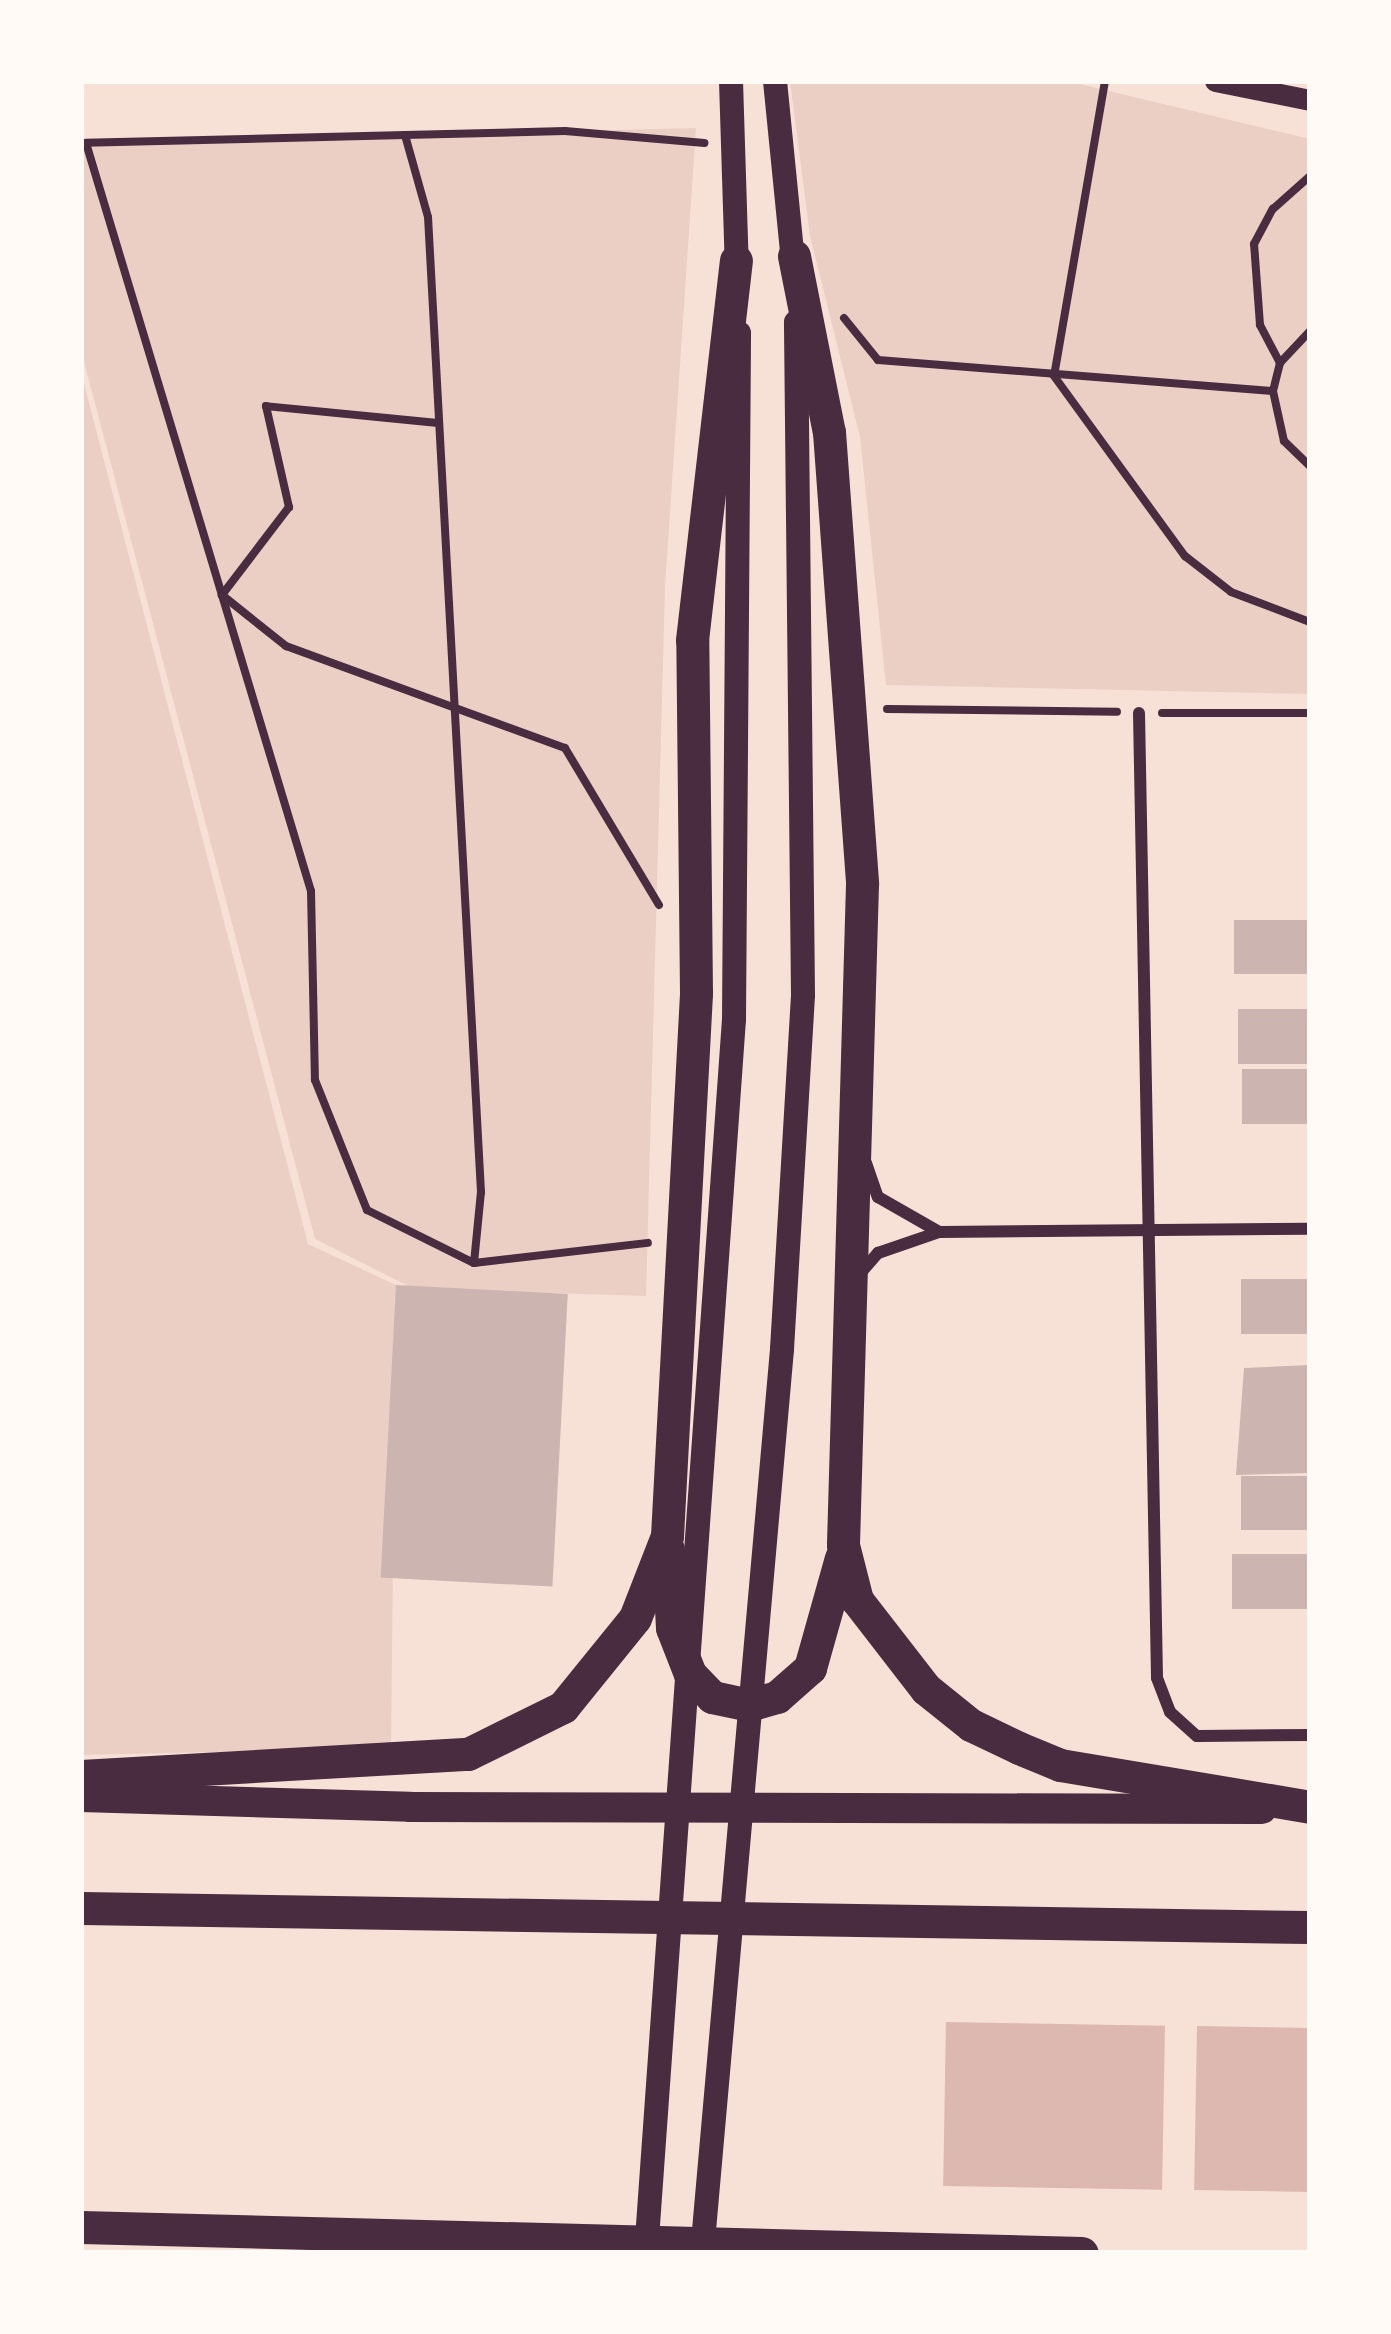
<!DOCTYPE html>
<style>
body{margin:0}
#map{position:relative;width:1391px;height:2334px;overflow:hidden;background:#f7e1d7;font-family:Montserrat,sans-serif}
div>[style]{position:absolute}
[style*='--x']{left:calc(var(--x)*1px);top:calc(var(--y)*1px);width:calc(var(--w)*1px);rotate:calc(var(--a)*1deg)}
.green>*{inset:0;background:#ebcfc5}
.water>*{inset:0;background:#dcb8b0;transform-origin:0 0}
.building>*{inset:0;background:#ccb4b1;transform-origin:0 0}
.path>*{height:8px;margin:-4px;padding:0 4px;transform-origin:4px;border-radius:4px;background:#4a2c40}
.minor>*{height:12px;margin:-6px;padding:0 6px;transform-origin:6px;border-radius:6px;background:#4a2c40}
.tertiary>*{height:21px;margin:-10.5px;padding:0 10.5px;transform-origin:10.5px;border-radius:10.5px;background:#4a2c40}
.secondary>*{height:24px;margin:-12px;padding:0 12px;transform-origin:12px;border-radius:12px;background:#4a2c40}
.primary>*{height:30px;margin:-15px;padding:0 15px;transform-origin:15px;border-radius:15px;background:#4a2c40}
.trunk>*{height:33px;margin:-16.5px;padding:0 16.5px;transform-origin:16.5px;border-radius:16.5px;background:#4a2c40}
span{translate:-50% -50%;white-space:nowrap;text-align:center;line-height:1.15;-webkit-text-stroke:9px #fffaf5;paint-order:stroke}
.frame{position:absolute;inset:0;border:84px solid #fffaf5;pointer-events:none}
</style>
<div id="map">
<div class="green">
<i style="clip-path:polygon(790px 81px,1067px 81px,1310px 139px,1310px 694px,886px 685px,860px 437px,810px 236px)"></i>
<i style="clip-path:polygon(696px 128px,665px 587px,646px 1296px,414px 1289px,315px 1239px,81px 350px,81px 143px)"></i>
<i style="clip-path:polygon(81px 372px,308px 1244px,396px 1285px,391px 1748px,81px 1755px)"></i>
</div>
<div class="water">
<i style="left:946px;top:2022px;width:219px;height:164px;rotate:1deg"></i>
<i style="left:1197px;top:2026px;width:113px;height:164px;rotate:1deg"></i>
</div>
<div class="building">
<i style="left:1310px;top:920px;width:54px;height:76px;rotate:90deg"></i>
<i style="left:1310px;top:1009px;width:55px;height:72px;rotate:90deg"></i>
<i style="left:1310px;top:1069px;width:55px;height:68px;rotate:90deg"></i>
<i style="left:1310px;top:1279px;width:55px;height:69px;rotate:90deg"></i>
<i style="left:396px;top:1285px;width:172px;height:293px;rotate:3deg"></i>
<i style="clip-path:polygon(1310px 1365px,1310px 1473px,1236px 1475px,1244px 1368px)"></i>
<i style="left:1310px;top:1476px;width:54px;height:69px;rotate:90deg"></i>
<i style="left:1310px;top:1554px;width:55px;height:78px;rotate:90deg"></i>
</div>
<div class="path">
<i style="--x:1105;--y:81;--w:299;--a:99.8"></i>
<i style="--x:1054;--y:376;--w:223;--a:54"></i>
<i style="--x:1185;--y:556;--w:58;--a:38"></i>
<i style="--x:1231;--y:592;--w:85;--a:20.8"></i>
<i style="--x:405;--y:135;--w:319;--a:178.6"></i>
<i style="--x:86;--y:143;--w:781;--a:73.26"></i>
<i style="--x:311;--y:891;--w:189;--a:88.8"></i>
<i style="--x:315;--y:1080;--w:140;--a:68.2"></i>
<i style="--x:367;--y:1210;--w:119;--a:26.4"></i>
<i style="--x:474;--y:1263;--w:175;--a:-6.6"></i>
<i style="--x:844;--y:318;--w:54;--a:51"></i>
<i style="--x:878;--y:360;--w:396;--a:4.5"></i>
<i style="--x:1310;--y:331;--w:44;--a:133.2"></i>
<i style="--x:1280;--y:363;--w:29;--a:104"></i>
<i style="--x:1273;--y:391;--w:51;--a:77.6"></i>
<i style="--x:1284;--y:441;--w:36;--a:44"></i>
<i style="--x:1280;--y:363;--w:43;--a:-117.8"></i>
<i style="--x:1260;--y:325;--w:81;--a:-94.2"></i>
<i style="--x:1254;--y:244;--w:40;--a:-62"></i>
<i style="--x:1273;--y:209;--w:50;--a:-41.7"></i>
<i style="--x:438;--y:423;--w:173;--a:-174.4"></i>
<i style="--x:266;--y:406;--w:104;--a:77.2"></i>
<i style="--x:289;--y:507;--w:111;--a:127.3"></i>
<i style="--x:222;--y:595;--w:82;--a:38.6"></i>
<i style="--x:286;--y:646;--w:297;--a:20.1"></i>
<i style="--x:565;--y:748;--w:183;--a:59.1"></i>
<i style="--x:887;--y:709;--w:230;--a:0.7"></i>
<i style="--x:1162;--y:713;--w:148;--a:0"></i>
<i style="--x:474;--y:1263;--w:71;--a:-84.4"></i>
<i style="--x:481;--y:1192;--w:976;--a:-93.11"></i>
<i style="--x:428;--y:217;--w:85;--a:-105.7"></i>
<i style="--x:405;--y:135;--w:160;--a:-1.4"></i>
<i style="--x:565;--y:131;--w:140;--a:4.9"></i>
</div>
<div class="minor">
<i style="--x:1139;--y:713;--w:965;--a:88.93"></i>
<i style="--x:1157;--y:1678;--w:36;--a:69"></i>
<i style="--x:1170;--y:1712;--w:36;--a:42"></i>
<i style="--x:1197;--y:1736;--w:113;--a:-0.5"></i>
<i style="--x:866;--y:1163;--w:36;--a:71"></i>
<i style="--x:878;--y:1197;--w:70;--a:29.8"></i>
<i style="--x:857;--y:1277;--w:32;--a:-49"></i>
<i style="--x:878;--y:1253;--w:65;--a:-19"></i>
<i style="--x:939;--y:1232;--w:371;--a:-0.5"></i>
</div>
<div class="tertiary">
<i style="--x:1215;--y:81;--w:97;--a:11.3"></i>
</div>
<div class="secondary">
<i style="--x:731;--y:81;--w:193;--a:88.2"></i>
<i style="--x:775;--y:81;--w:190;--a:84.3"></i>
<i style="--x:646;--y:2253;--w:1236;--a:-85.92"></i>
<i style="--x:734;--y:1020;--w:687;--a:-89.58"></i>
<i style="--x:702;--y:2253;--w:908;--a:-84.94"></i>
<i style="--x:782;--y:1349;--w:355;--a:-86.6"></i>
<i style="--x:803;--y:995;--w:673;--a:-90.6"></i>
</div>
<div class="primary">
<i style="--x:81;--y:1797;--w:329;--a:1.7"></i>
<i style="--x:410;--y:1807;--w:852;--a:0.13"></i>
</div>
<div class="trunk">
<i style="--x:794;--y:256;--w:179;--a:78.8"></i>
<i style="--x:829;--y:432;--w:453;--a:85.8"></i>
<i style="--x:862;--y:884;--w:661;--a:91.65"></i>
<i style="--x:843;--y:1545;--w:57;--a:75.7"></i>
<i style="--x:857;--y:1600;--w:113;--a:52.2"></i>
<i style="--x:926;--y:1689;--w:58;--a:38.7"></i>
<i style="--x:971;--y:1725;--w:53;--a:25.6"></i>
<i style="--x:1019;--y:1748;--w:44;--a:22.5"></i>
<i style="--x:1060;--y:1765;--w:254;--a:9.5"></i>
<i style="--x:668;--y:1549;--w:79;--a:87.1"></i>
<i style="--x:672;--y:1628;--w:49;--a:68.6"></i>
<i style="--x:690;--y:1674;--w:32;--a:46"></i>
<i style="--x:712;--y:1697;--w:38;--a:12"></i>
<i style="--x:749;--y:1705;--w:29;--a:-16"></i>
<i style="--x:777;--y:1697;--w:44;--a:-41.3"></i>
<i style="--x:810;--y:1668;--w:114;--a:-74.3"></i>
<i style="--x:81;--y:1776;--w:388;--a:-3.3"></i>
<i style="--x:468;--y:1754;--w:106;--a:-26.3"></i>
<i style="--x:563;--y:1707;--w:114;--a:-51"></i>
<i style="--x:635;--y:1618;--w:88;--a:-68.7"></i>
<i style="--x:667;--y:1536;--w:544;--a:-86.94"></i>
<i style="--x:696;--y:993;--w:353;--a:-90.6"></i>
<i style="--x:692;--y:640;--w:382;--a:-83.4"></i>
<i style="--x:81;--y:1908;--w:1229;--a:0.89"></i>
<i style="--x:81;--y:2227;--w:1001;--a:1.49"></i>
</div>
<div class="frame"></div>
</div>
